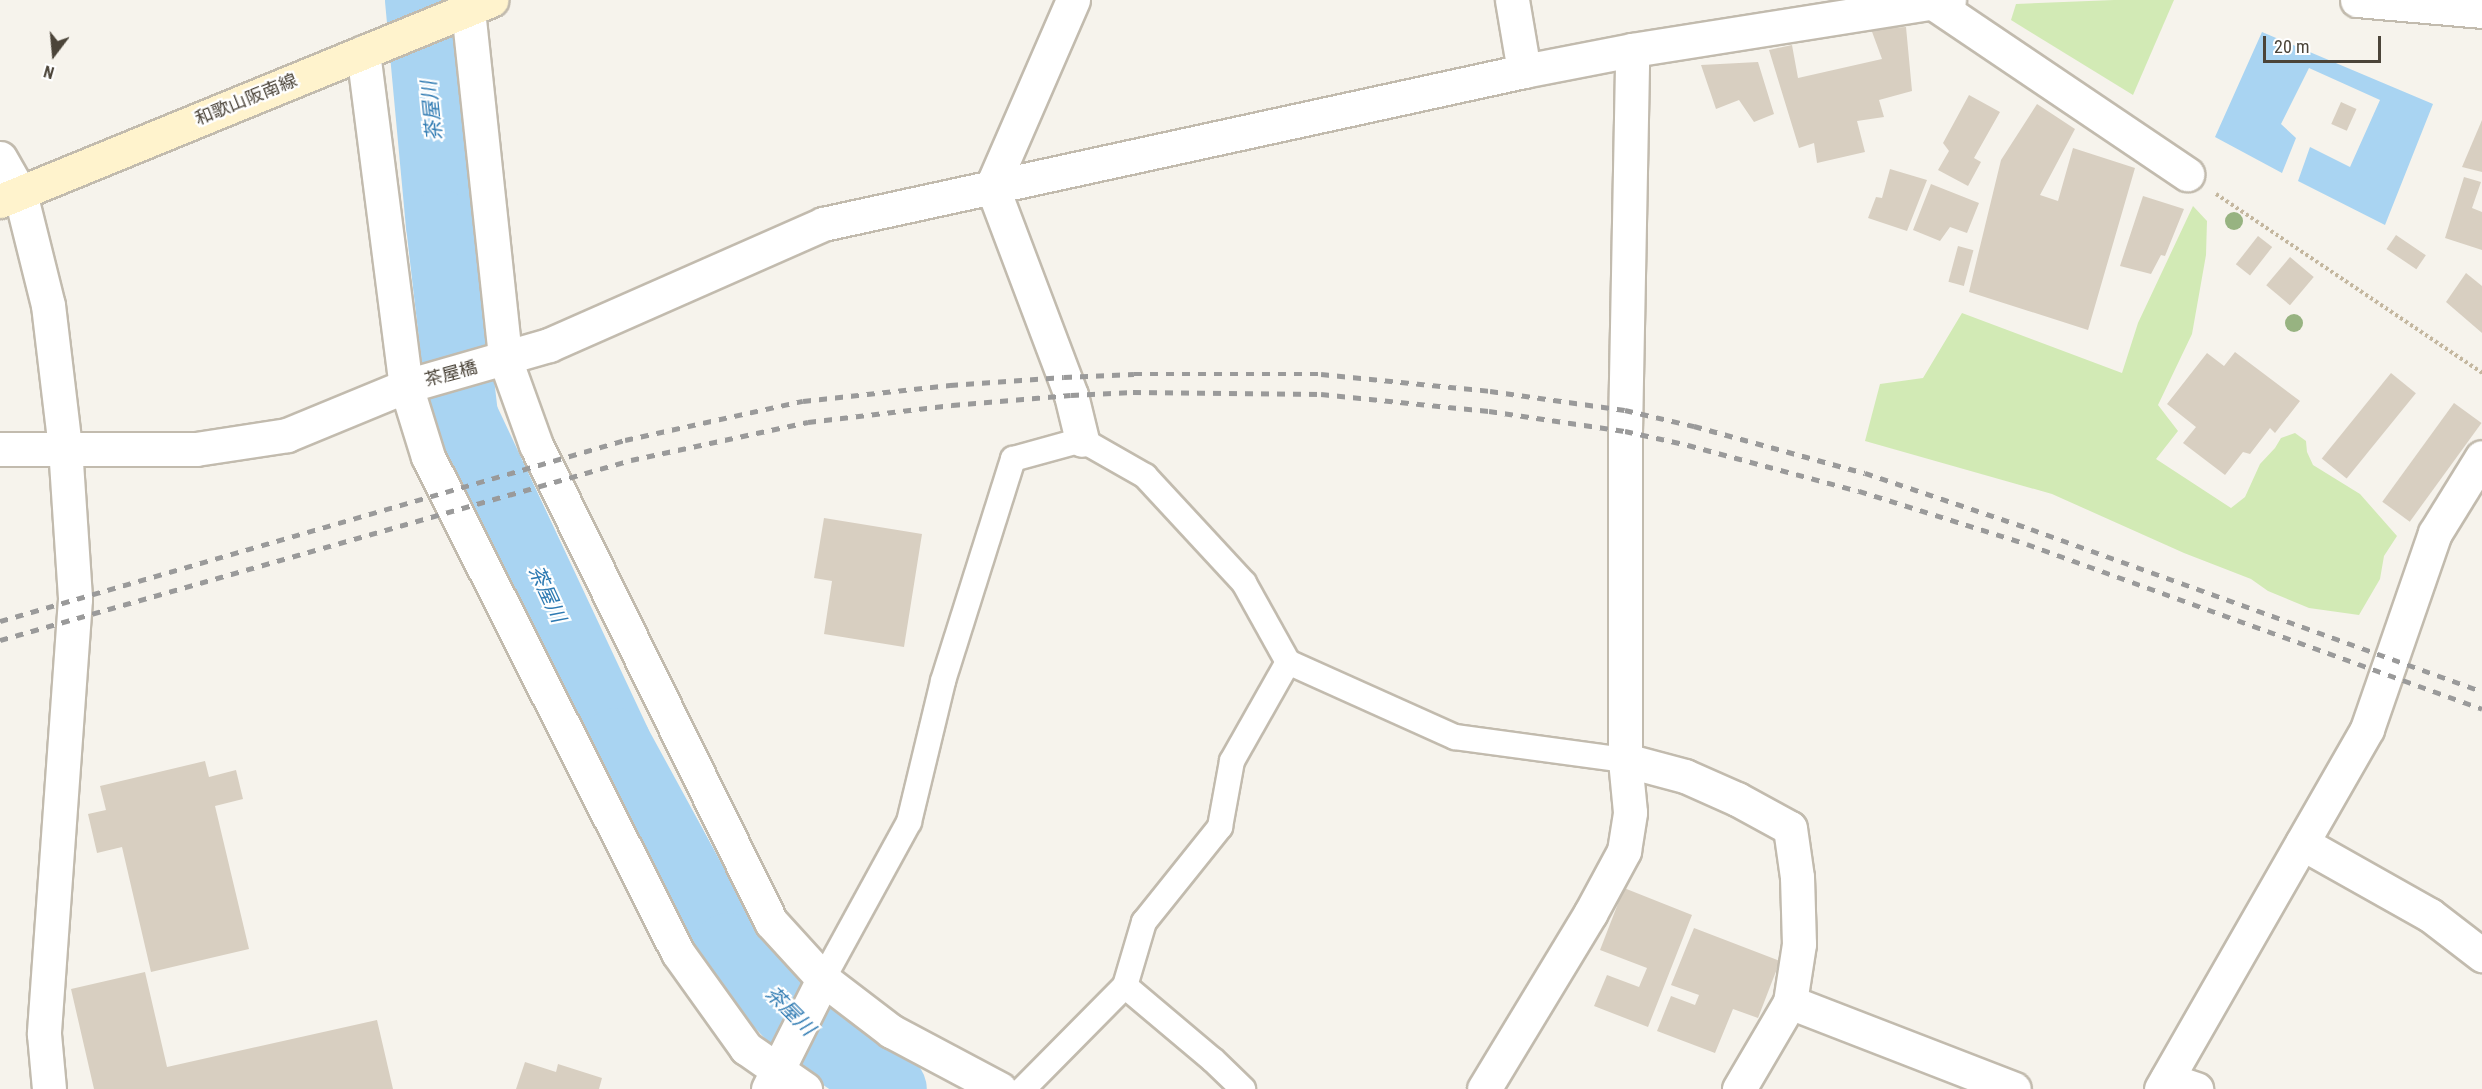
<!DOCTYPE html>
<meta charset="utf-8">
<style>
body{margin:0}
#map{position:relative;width:2482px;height:1089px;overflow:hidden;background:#f6f3ec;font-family:"Roboto Condensed","Noto Sans JP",sans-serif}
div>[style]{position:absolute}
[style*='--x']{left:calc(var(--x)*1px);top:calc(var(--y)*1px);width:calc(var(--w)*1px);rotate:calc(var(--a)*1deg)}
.green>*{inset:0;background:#d2eab5}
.water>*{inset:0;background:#a9d4f2}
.river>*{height:70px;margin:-35px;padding:0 35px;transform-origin:35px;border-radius:35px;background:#a9d4f2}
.building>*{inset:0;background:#d8cfc1;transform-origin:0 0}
.path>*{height:4px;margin-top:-2px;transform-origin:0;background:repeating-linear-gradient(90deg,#c4b79f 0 3px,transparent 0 6px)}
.roads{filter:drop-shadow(2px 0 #c2bbae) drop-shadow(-2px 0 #c2bbae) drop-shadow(0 2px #c2bbae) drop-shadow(0 -2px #c2bbae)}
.service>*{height:24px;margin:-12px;padding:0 12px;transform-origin:12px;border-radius:12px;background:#fff}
.minor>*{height:33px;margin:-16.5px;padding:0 16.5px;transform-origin:16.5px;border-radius:16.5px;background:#fff}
.secondary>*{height:33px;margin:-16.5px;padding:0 16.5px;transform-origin:16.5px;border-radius:16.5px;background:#fff3cd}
.rail>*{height:4.5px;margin-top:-2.25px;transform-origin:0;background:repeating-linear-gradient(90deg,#9a9a9a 0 8px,transparent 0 16px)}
.trees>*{width:18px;height:18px;margin:-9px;border-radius:50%;background:#97b381}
span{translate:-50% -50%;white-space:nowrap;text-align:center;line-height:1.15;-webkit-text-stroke:4.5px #fff;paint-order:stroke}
.street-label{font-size:18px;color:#4b4439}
.water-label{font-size:20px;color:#2e7ab2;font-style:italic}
.north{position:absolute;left:24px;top:24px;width:60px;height:60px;-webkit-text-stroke:4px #fff;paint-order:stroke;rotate:196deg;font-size:16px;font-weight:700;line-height:24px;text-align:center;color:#4b4439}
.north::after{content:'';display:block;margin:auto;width:21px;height:27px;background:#4b4439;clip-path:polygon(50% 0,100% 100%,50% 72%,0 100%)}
.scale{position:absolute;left:2263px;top:36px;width:118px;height:27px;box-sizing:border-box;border:3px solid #4b4439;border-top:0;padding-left:8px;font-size:18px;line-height:21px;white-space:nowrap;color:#4b4439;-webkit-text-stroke:4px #fff;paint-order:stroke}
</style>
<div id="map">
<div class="green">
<i style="clip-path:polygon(2114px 0,2174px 0,2133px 95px,2011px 20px,2016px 4px)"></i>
<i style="clip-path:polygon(2193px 206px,2207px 221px,2206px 255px,2192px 334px,2158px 405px,2178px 431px,2156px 459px,2231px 508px,2245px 497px,2260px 464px,2275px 448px,2281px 438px,2295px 433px,2306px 441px,2307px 452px,2313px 465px,2360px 494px,2397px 536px,2384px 556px,2380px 579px,2359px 615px,2309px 608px,2268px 591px,2251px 579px,2184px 553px,2052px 494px,1865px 441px,1880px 384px,1923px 378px,1962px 313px,2122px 373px,2138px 323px)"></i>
</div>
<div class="water">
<i style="clip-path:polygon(2262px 32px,2433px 104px,2385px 225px,2298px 181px,2310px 147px,2350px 167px,2380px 100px,2309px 68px,2281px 124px,2296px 138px,2282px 173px,2215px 137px)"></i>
</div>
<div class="river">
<i style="--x:420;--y:0;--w:226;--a:84.7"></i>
<i style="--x:441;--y:225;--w:192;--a:83.4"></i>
<i style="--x:463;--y:416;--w:361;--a:64.9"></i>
<i style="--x:616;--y:743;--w:234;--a:61.4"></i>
<i style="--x:728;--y:948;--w:115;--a:46.8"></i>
<i style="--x:807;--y:1032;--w:102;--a:33.8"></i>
</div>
<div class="building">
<i style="clip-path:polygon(1906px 27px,1912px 91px,1879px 100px,1884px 117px,1857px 121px,1865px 152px,1817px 163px,1814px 143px,1799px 148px,1769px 50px,1792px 45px,1798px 78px,1882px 59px,1871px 29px)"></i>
<i style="clip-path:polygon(1758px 62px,1774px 114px,1754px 122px,1739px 100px,1716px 109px,1701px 65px)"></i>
<i style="clip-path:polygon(1969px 95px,2000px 112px,1974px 158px,1981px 162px,1968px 186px,1938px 170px,1949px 151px,1943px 143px)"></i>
<i style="left:2341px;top:102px;width:17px;height:24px;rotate:24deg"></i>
<i style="clip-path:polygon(2037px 104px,2075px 129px,2040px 195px,2058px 201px,2073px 148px,2135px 168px,2088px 330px,1969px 292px,2001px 160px)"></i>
<i style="clip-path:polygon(2482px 120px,2482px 172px,2462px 167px)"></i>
<i style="clip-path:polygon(1890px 169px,1927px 180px,1907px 231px,1868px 218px,1876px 197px,1882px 198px)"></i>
<i style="clip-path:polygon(2464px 177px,2481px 182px,2472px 208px,2482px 212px,2482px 250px,2445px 238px)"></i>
<i style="clip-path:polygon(1931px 184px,1979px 203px,1967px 233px,1950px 227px,1940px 241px,1913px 230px)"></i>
<i style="clip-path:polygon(2143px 196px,2184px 209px,2165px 256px,2161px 255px,2151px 274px,2120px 266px)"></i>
<i style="left:2396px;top:235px;width:36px;height:17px;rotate:34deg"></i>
<i style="left:2258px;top:236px;width:18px;height:36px;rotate:38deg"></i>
<i style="left:1958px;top:246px;width:16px;height:37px;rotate:15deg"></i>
<i style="left:2290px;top:257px;width:31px;height:37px;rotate:40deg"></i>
<i style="clip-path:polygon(2466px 273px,2482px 286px,2482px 333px,2446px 302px)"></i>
<i style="clip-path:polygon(2235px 352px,2300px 401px,2275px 433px,2270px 428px,2250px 454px,2243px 452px,2225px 475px,2183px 443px,2196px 427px,2167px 404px,2207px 353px,2224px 366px)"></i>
<i style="left:2391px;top:373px;width:32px;height:110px;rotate:39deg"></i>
<i style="left:2454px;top:403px;width:34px;height:122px;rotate:36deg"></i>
<i style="clip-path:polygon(824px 518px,922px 534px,904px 647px,824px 634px,832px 581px,814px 578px)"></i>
<i style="clip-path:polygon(205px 761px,209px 777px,236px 770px,243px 799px,215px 806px,249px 949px,151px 972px,122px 847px,97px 853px,88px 814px,106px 810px,100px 786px)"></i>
<i style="clip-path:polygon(1624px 888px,1692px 915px,1648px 1027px,1594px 1006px,1607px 975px,1639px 987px,1647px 968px,1600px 950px)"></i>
<i style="clip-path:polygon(1694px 928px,1780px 961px,1758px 1018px,1733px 1009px,1715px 1053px,1657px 1031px,1671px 996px,1695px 1005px,1699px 995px,1671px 985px)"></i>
<i style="clip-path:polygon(145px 972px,167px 1067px,377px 1020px,393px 1089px,94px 1089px,71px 989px)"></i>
<i style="clip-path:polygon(525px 1062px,556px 1072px,558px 1064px,602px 1078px,599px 1089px,516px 1089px)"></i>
</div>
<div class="path">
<i style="--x:2216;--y:194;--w:321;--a:33.9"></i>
</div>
<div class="roads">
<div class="service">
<i style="--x:823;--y:979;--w:179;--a:-61.3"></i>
<i style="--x:909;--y:822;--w:145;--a:-76.4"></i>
<i style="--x:943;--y:681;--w:233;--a:-72.5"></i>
<i style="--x:1013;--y:459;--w:72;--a:-15.4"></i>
<i style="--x:1082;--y:440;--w:73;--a:29.7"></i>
<i style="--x:1145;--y:476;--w:146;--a:47.2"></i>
<i style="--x:1244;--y:583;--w:90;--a:60.9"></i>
<i style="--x:1288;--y:662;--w:183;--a:24.2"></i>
<i style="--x:1455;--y:737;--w:172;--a:7.7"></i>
<i style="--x:1125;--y:986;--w:115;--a:40.1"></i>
<i style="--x:1213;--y:1060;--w:42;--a:44"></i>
<i style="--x:1023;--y:1089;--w:145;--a:-45.3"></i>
<i style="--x:1125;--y:986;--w:67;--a:-73.5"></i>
<i style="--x:1144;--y:922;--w:122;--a:-51.3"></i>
<i style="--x:1220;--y:827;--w:67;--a:-79.7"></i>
<i style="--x:1232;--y:761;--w:114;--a:-60.5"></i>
</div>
<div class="minor">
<i style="--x:1073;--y:0;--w:203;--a:113.5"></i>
<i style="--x:992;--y:186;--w:223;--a:69.3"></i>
<i style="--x:1071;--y:395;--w:46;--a:76.3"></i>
<i style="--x:1512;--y:0;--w:72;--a:80.4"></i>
<i style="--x:2357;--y:0;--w:125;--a:5"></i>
<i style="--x:1932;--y:2;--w:308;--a:34"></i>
<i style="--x:468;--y:10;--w:351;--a:83.9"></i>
<i style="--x:505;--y:359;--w:91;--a:70.2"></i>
<i style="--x:536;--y:445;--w:532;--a:63.77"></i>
<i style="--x:771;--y:922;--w:77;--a:47.6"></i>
<i style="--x:823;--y:979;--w:86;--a:37.4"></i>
<i style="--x:891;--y:1031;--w:123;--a:28"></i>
<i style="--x:363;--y:52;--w:337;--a:82.7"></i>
<i style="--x:406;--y:386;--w:74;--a:72.8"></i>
<i style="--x:428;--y:457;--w:555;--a:63.25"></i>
<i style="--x:678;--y:953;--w:117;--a:54.4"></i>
<i style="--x:746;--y:1048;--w:72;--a:34.8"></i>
<i style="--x:0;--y:158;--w:40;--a:60.3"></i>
<i style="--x:20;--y:193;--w:115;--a:76"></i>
<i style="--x:48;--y:305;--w:143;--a:83.2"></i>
<i style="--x:65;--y:447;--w:152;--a:86.2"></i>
<i style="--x:75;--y:599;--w:436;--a:94.1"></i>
<i style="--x:44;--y:1034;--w:55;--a:84.8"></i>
<i style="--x:0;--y:449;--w:196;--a:0"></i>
<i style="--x:196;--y:449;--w:92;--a:-8.7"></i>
<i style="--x:287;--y:435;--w:129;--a:-22.4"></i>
<i style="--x:406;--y:386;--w:149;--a:-16"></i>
<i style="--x:549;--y:345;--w:300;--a:-23.8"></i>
<i style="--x:823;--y:224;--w:718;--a:-12.31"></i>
<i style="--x:1524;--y:71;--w:110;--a:-11"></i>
<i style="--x:1632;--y:50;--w:321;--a:-9"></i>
<i style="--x:1625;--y:760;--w:62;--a:14.9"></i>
<i style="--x:1685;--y:776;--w:57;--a:23.9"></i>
<i style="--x:1737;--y:799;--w:60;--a:28.7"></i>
<i style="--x:1790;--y:828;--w:49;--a:81.9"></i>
<i style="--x:1797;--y:877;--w:67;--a:88.3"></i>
<i style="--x:1799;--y:944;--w:59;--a:98.8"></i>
<i style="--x:1790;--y:1002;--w:101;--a:120.4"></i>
<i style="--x:2302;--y:843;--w:147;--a:29.4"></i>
<i style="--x:2430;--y:915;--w:66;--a:37.6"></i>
<i style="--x:1790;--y:1002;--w:240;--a:21.2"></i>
<i style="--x:2167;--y:1079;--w:31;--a:19"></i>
<i style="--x:768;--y:1089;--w:123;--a:-63.4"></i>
<i style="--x:1484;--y:1089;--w:205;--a:-58.8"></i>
<i style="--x:1590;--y:914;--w:72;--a:-61.6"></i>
<i style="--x:1624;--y:851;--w:39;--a:-81"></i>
<i style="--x:1630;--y:812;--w:52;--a:-95.5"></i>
<i style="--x:1625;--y:760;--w:329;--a:-90"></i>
<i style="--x:1625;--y:431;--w:381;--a:-88.9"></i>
<i style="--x:2161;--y:1089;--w:415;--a:-60.2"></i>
<i style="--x:2367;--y:729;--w:207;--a:-70.9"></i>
<i style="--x:2435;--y:533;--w:89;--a:-58.3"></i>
</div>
<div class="secondary">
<i style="--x:0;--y:201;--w:531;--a:-22.26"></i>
</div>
</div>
<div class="rail">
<i style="--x:0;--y:621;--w:651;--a:-16.15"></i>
<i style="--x:625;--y:440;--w:182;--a:-12.4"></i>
<i style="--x:803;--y:401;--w:148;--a:-6.2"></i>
<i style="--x:950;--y:385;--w:114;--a:-4"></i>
<i style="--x:1064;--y:377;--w:70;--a:-2.5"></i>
<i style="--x:1134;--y:374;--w:187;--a:0"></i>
<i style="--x:1321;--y:374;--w:170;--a:5.7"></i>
<i style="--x:1490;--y:391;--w:136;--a:8"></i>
<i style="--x:1625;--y:410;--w:71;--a:13.1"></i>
<i style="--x:1694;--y:426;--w:177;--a:15.4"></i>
<i style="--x:1865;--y:473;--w:175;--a:18.6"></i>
<i style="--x:2031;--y:529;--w:479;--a:19.8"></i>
<i style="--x:0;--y:640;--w:656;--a:-15.92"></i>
<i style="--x:631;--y:460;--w:181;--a:-12.1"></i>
<i style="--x:808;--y:422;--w:145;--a:-6.7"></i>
<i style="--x:952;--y:405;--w:119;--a:-4.8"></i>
<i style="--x:1071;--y:395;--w:62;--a:-2.8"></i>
<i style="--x:1133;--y:392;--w:188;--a:0.6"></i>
<i style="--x:1321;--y:394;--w:169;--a:5.8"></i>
<i style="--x:1489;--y:411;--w:137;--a:8.4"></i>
<i style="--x:1625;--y:431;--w:65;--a:12.5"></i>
<i style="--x:1688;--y:445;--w:177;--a:15.1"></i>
<i style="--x:1859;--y:491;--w:176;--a:17.5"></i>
<i style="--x:2027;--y:544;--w:484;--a:19.9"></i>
</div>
<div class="trees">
<i style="left:2234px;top:221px"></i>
<i style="left:2294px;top:323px"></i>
</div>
<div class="street-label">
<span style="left:246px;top:100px;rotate:-22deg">和歌山阪南線</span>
<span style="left:451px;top:374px;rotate:-15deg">茶屋橋</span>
</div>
<div class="water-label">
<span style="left:432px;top:111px;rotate:-96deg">茶屋川</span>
<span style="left:547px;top:594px;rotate:65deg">茶屋川</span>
<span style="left:790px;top:1011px;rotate:45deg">茶屋川</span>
</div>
<div class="north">N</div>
<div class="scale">20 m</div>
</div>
